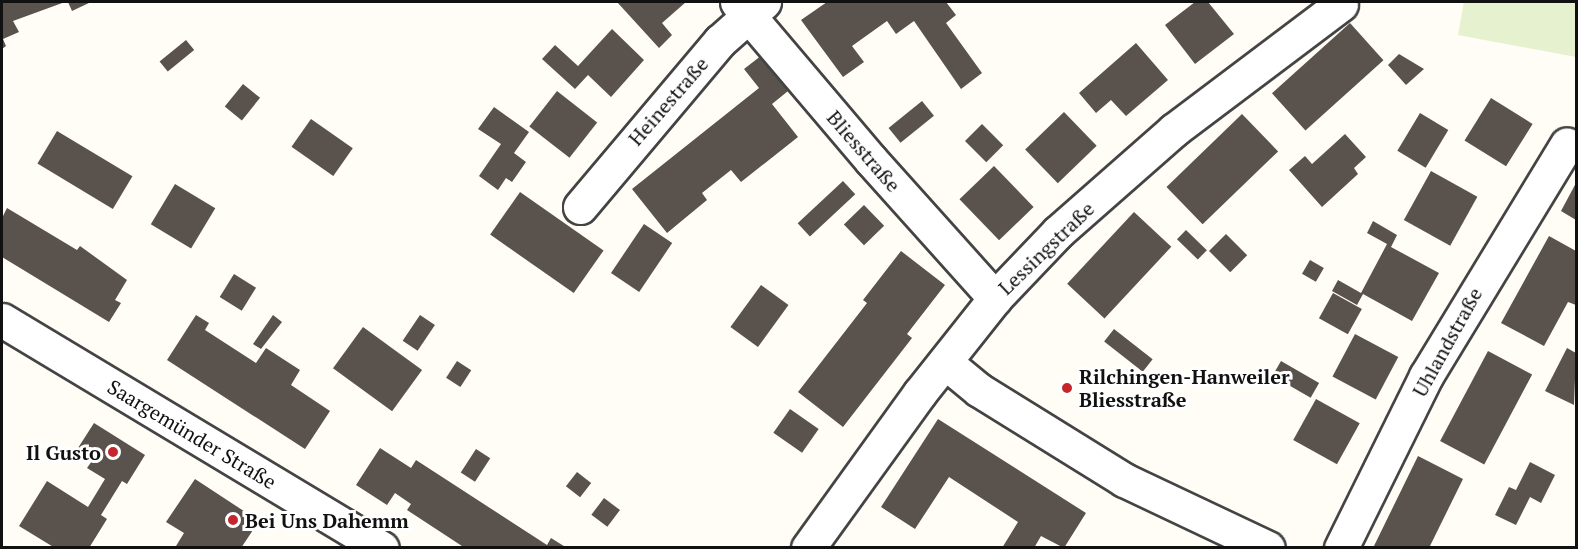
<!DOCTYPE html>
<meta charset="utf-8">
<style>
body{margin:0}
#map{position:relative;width:1578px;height:549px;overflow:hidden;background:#fffdf5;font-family:"PT Serif",serif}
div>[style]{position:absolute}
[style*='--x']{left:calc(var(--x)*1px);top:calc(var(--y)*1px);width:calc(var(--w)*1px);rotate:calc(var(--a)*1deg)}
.pitch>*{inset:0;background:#e6f2cf}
.building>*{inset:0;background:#5a524d;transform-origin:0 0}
.roads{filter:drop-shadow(2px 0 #444) drop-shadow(-2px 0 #444) drop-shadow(0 2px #444) drop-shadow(0 -2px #444)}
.minor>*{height:33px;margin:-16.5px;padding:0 16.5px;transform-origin:16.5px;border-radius:16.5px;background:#fff}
.dots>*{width:16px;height:16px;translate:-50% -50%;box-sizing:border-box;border:3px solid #fff;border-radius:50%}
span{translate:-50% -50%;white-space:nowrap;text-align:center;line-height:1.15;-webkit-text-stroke:6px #fff;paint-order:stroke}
.street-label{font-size:20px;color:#111}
.poi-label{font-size:20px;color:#111;font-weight:700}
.left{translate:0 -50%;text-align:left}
.right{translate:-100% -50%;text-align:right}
.frame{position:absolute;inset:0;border:3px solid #111;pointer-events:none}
</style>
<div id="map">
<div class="pitch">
<i style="clip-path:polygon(1464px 2px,1576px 2px,1576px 57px,1458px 35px)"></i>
</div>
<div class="building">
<i style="clip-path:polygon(2px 2px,65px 2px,13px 21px,19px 32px,3px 39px,6px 46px,2px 49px)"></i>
<i style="clip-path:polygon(68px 2px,91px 2px,72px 11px)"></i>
<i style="clip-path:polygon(617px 2px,686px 2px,662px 23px,672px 35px,659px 48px)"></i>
<i style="clip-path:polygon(827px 2px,946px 2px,956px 15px,946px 23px,982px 73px,961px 89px,914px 21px,896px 34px,887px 21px,852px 46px,864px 62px,843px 77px,801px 20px)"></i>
<i style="clip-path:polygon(1195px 2px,1208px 2px,1234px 34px,1195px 64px,1165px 25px)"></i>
<i style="left:1350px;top:23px;width:50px;height:105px;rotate:48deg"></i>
<i style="clip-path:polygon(612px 29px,644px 60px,611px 97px,588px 75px,575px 89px,542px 59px,555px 45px,578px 66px)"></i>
<i style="left:186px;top:40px;width:13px;height:34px;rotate:51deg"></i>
<i style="clip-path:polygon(1136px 43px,1168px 80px,1126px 116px,1111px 100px,1096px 113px,1079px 93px)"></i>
<i style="clip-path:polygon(766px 52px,793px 87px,772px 104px,798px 137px,741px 182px,731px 170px,702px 193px,707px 200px,667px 233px,632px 189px,759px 88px,744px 69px)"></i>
<i style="clip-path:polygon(1399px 54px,1424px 69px,1406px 85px,1388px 65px)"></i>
<i style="left:243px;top:84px;width:22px;height:29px;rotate:39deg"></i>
<i style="left:557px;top:91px;width:51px;height:45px;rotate:38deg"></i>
<i style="left:1491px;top:98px;width:49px;height:50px;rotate:32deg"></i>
<i style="left:922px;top:101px;width:19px;height:43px;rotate:51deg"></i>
<i style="clip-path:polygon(494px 107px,529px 132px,514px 153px,526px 162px,512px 182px,506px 178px,498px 190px,479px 176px,501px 144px,478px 129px)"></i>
<i style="left:1064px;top:112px;width:47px;height:54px;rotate:46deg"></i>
<i style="left:1420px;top:113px;width:33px;height:44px;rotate:31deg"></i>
<i style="left:1242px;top:114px;width:52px;height:105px;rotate:46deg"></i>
<i style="left:311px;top:119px;width:51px;height:34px;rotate:35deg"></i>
<i style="left:982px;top:124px;width:30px;height:24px;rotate:45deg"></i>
<i style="left:57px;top:131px;width:88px;height:38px;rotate:31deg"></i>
<i style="clip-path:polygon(1345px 134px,1366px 157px,1354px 168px,1358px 174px,1322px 207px,1289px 170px,1305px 156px,1312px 164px)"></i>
<i style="left:994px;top:166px;width:57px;height:48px;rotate:46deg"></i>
<i style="left:1431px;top:171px;width:53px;height:56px;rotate:29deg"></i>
<i style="left:843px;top:181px;width:18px;height:62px;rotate:47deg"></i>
<i style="clip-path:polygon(1576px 183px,1576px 220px,1561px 211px)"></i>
<i style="left:175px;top:184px;width:47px;height:47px;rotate:31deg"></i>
<i style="left:520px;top:192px;width:102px;height:52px;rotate:35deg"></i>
<i style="left:864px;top:205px;width:29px;height:28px;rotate:46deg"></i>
<i style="clip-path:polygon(7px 208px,77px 250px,80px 246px,127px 280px,115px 300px,121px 303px,109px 322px,2px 257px,2px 218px)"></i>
<i style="left:1134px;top:212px;width:51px;height:98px;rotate:43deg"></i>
<i style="clip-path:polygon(1373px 221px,1397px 235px,1391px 247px,1439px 273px,1412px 321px,1363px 294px,1357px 305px,1332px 291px,1338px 280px,1361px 293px,1387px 244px,1367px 233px)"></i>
<i style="left:644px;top:224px;width:34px;height:59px;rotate:34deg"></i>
<i style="left:1186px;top:230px;width:29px;height:13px;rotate:44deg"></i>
<i style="left:1226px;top:234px;width:30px;height:24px;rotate:45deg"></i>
<i style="clip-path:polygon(1549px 236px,1576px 251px,1576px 305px,1568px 302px,1544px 346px,1501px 323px)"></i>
<i style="clip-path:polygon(901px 251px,945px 285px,907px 334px,912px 338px,843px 427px,798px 392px,867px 303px,863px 300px)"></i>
<i style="left:1310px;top:260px;width:16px;height:16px;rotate:30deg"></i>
<i style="left:234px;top:274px;width:26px;height:27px;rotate:32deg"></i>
<i style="left:761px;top:285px;width:34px;height:52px;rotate:36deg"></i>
<i style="left:1333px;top:293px;width:33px;height:29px;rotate:29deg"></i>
<i style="clip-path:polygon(196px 315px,209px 323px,205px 330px,256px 363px,266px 348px,300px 370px,291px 385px,330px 411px,305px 449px,167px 360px)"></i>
<i style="clip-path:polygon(273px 315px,282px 322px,261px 349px,253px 344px)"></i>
<i style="left:420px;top:315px;width:18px;height:31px;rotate:34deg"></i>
<i style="left:363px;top:327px;width:73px;height:51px;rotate:36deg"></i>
<i style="left:1114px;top:329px;width:49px;height:16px;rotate:38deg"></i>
<i style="left:1355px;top:334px;width:49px;height:48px;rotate:28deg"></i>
<i style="clip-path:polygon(1567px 348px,1576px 353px,1574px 405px,1545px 391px)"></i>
<i style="left:1488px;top:351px;width:50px;height:102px;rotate:28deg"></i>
<i style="left:457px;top:361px;width:17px;height:20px;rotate:33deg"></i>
<i style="left:1281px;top:361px;width:44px;height:17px;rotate:30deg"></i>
<i style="left:1316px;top:399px;width:50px;height:47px;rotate:29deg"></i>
<i style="left:790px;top:409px;width:35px;height:29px;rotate:35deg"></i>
<i style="clip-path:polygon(938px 419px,1086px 513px,1064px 548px,1041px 536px,1034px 548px,1002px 548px,1018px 522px,949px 477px,915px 529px,881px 507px)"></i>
<i style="clip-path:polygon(94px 423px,145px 455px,127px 484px,122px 481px,101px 515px,107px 519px,89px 548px,55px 548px,19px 526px,47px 481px,88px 507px,105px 479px,87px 468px,94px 458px,78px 448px)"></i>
<i style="clip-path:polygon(380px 448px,411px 468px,416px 460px,547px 545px,551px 538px,567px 548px,465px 548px,407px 510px,411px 504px,395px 493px,387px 505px,356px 485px)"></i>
<i style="left:476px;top:449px;width:17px;height:28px;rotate:33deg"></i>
<i style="clip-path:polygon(1418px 456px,1463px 479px,1429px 548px,1373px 548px)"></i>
<i style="clip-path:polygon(1530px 462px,1555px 475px,1541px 503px,1530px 497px,1516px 525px,1495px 515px,1509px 487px,1516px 490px)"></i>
<i style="left:577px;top:472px;width:18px;height:18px;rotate:38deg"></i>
<i style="clip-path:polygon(195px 479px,259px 521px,241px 548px,176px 546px,184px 533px,166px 522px)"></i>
<i style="left:604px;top:498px;width:20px;height:21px;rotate:37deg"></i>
</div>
<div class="roads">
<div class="minor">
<i style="--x:737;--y:2;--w:207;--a:49.7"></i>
<i style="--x:871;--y:160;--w:186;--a:48.1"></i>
<i style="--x:580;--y:207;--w:217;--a:-49.9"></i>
<i style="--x:720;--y:41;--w:59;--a:-41.6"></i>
<i style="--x:2;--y:320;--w:443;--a:31"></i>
<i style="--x:945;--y:362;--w:44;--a:39.5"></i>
<i style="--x:979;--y:390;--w:171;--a:31.8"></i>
<i style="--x:1124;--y:480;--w:159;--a:25.3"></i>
<i style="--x:808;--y:548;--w:190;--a:-54.2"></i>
<i style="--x:919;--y:394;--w:122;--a:-51.6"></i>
<i style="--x:995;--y:298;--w:91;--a:-46.3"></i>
<i style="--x:1058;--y:232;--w:154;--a:-41.3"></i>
<i style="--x:1174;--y:130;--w:209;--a:-37"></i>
<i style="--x:1341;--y:548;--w:192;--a:-63.7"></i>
<i style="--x:1426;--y:376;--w:271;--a:-58.7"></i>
</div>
</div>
<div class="dots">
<i style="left:1067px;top:388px;background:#c4262e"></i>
<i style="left:113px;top:452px;background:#c4262e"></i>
<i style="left:233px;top:520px;background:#c4262e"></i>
</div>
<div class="street-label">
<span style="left:668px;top:101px;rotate:-49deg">Heinestraße</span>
<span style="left:864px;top:151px;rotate:49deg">Bliesstraße</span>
<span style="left:1046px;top:248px;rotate:-44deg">Lessingstraße</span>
<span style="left:1447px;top:342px;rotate:-61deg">Uhlandstraße</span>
<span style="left:192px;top:434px;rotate:31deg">Saargemünder Straße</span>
</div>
<div class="poi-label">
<span class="left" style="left:1079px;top:388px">Rilchingen-Hanweiler<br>Bliesstraße</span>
<span class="right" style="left:101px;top:452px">Il Gusto</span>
<span class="left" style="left:245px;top:520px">Bei Uns Dahemm</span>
</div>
<div class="frame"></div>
</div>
